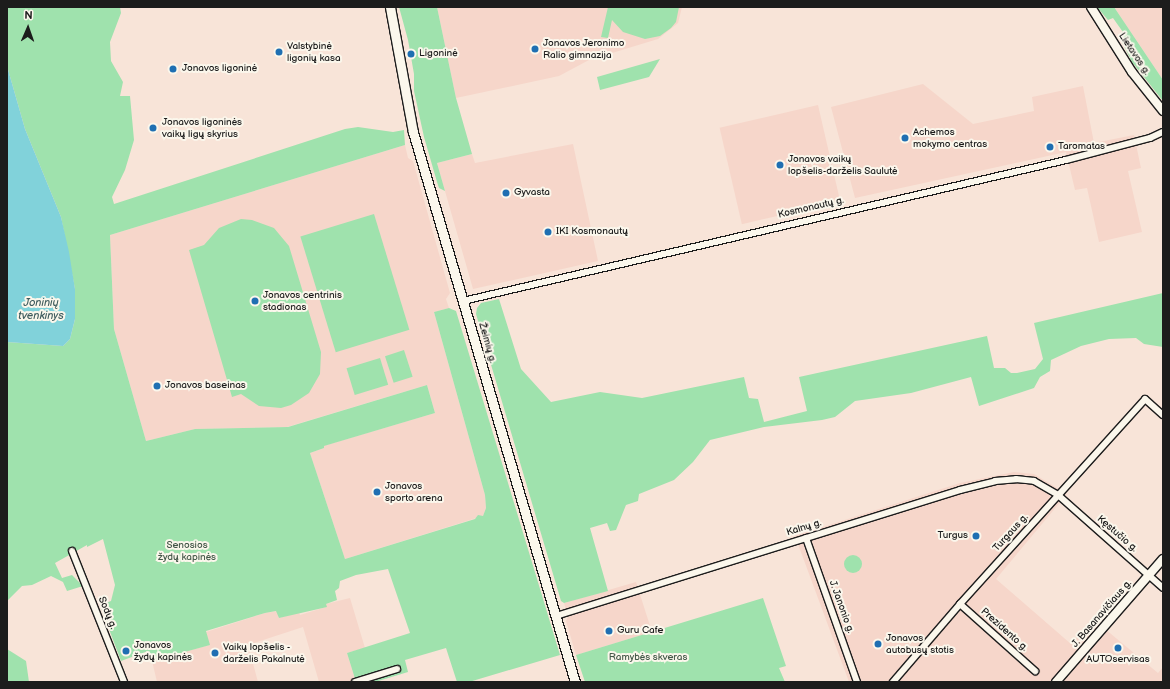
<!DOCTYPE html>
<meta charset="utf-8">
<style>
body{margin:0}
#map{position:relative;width:1170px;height:689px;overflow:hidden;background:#f8e4d8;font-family:"Balsamiq Sans",sans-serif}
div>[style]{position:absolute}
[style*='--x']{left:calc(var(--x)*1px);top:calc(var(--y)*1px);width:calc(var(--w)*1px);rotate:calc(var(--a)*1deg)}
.built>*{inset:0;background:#f6d6ca;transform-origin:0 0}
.green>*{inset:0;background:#9fe2ad;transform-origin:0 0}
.round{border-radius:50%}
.water>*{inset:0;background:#81d2da}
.roads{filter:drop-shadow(1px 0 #1c1c1c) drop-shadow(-1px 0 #1c1c1c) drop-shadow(0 1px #1c1c1c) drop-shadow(0 -1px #1c1c1c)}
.minor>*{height:6px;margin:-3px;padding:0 3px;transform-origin:3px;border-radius:3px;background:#fbf7ec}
.secondary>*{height:8px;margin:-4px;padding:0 4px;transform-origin:4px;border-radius:4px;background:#fbf7ec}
.primary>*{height:9px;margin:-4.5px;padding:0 4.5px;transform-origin:4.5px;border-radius:4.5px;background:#fbf7ec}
.dots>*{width:11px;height:11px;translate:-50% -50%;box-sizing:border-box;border:2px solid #fbf7ec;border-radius:50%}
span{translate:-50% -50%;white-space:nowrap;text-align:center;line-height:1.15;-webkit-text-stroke:4px #fbf7ec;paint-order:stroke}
.poi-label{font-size:10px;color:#1c1c1c}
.left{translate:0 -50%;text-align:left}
.right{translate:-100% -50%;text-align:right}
.street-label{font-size:10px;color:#1c1c1c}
.park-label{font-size:10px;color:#435748}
.water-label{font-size:11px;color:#3f5c5e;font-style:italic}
.frame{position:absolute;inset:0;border:8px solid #1c1c1c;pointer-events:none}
.north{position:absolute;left:8px;top:8px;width:40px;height:40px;-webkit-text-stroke:3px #fbf7ec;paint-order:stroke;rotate:2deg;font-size:11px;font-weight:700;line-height:16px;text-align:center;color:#1c1c1c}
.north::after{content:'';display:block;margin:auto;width:14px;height:18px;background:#1c1c1c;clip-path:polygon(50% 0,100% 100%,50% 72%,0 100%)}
</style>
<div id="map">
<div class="built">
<i style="clip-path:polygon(437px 7px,682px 7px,678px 23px,658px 39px,589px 60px,559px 76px,456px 98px)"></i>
<i style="clip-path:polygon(1114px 7px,1163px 7px,1163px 80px)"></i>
<i style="clip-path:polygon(923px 84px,973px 124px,1034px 111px,1032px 97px,1083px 86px,1094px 143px,1134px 135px,1141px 168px,1128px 171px,1142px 232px,1099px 242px,1087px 188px,1075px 190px,1066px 152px,855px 198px,831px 107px)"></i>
<i style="left:818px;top:105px;width:99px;height:101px;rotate:77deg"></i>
<i style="clip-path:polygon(573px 144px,598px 261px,473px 289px,437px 163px,472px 154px,475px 163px)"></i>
<i style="clip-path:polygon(405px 145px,408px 158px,413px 161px,450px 293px,446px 299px,449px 308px,434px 312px,485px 495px,486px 508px,483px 516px,345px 559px,310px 453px,324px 448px,323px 446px,435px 413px,427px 385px,287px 427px,195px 429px,146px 441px,114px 329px,110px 235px)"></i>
<i style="clip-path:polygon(1014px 472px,1034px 474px,1067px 494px,996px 579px,1071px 644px,1093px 619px,1158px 673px,1163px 667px,1163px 682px,849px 682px,795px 536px,960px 483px)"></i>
<i style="clip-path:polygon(636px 582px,652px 632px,576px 655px,566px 621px,568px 617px,564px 603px)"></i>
<i style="clip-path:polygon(350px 598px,365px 648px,347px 653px,356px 682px,319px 682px,303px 627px,248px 645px,258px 682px,157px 682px,152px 661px,209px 645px,206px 632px,265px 613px,277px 611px,279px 618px,299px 612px,300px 615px,326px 607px,326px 604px)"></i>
</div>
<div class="green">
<i style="clip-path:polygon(7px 7px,120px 7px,121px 13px,110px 42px,111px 61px,123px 82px,120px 96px,130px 96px,134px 140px,125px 170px,112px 197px,114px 204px,345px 129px,358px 127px,393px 132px,404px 130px,405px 145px,110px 235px,114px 329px,146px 441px,195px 429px,288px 427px,427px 385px,435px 413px,324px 446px,324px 448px,310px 453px,345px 559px,475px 519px,478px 515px,483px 516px,486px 508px,485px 495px,434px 312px,449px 308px,456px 311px,560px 655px,469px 682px,457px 682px,446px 648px,405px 660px,408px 672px,375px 682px,356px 682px,347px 653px,410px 633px,388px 569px,356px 575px,340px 581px,339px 588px,335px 591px,337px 600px,326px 604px,327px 607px,279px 618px,276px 611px,265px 613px,206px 631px,210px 645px,152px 661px,148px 651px,121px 661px,100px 605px,111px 601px,115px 585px,103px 539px,87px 547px,87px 545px,55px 563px,62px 578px,72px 575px,83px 586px,67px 591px,63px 582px,51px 576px,32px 585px,22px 586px,7px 601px,7px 342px,63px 346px,70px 339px,75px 319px,75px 289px,61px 217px,25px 129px,7px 66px)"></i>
<i style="clip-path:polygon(399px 7px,437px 7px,456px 98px,472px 154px,437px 163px,445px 191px,439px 188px,437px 182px,424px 137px,414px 91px,414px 74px,408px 40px)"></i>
<i style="clip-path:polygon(608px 7px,679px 7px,676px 22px,671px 28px,660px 36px,645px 39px,623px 32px,612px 20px,608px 38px,601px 37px)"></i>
<i style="clip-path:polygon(1097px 7px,1114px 7px,1163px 80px,1163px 101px,1132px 62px,1120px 38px,1125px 35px,1113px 18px,1108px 20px)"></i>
<i style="clip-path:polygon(660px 59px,649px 77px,600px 90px,597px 77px)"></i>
<i style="left:374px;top:214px;width:121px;height:77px;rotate:73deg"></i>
<i style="clip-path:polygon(241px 219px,252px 220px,274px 228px,289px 246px,321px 352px,320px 374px,309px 393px,291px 405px,281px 408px,259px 406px,241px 394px,232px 397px,189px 250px,204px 245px,219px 228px)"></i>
<i style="clip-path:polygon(1163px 293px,1163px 347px,1144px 344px,1136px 338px,1109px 339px,1081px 346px,1051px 360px,1050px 371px,1040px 377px,1034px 388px,979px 406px,971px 377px,911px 393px,855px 401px,835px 417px,822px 420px,764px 427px,710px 440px,693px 462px,674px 480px,639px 494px,638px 501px,626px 505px,616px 530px,610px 531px,607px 523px,590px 528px,608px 591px,564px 603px,561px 601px,476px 314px,477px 308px,481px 303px,499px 299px,521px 369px,551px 402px,600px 392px,642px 398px,744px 377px,749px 398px,758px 399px,764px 422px,807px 411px,799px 377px,987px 336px,994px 368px,1005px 368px,1011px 373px,1017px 373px,1035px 369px,1043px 359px,1034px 323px)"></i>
<i style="left:404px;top:350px;width:28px;height:20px;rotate:72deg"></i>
<i style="left:380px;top:358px;width:28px;height:35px;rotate:73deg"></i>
<i class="round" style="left:844px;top:555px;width:18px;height:18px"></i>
<i style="clip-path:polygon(763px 598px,786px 666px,779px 668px,785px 682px,585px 682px,576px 655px)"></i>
<i style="clip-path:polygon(7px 649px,26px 661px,29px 682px,7px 682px)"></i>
</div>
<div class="water">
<i style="clip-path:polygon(7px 66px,25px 129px,61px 217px,69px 252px,75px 289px,75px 319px,70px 339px,63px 346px,7px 342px)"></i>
</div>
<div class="roads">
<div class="minor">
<i style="--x:463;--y:301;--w:619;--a:-13.16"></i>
<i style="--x:1066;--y:160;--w:87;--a:-14.7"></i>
<i style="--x:1150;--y:138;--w:14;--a:-25"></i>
<i style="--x:806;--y:538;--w:153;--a:70.5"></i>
<i style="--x:72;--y:551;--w:141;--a:68.3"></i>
<i style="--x:960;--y:604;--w:101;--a:41.8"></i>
<i style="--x:556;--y:616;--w:423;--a:-17.3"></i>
<i style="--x:960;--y:490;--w:36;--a:-14"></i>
<i style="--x:995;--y:481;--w:21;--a:-5"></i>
<i style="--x:1016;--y:479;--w:18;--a:6"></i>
<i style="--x:1034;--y:481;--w:28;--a:30"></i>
<i style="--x:1058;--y:495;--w:140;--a:41.5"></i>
<i style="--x:355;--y:682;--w:44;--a:-17.2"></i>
<i style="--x:893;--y:682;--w:103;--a:-49.3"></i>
<i style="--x:960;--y:604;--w:276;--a:-47.9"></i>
<i style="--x:1145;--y:399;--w:24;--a:42"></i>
</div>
<div class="secondary">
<i style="--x:1091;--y:7;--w:77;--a:57.8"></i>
<i style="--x:1132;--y:72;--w:50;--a:51.5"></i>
<i style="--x:1056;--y:682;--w:163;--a:-49"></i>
</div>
<div class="primary">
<i style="--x:390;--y:7;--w:127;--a:79.6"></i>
<i style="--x:413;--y:132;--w:573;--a:73.59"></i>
</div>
</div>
<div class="dots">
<i style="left:535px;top:49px;background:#1f6fb2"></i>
<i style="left:279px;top:52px;background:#1f6fb2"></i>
<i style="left:411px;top:54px;background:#1f6fb2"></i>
<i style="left:173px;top:69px;background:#1f6fb2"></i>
<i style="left:153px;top:128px;background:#1f6fb2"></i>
<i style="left:905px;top:138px;background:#1f6fb2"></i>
<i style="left:1050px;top:147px;background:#1f6fb2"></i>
<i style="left:780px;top:165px;background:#1f6fb2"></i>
<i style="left:506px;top:193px;background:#1f6fb2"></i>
<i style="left:548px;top:232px;background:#1f6fb2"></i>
<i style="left:255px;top:301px;background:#1f6fb2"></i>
<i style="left:157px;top:386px;background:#1f6fb2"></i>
<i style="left:377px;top:492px;background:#1f6fb2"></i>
<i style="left:976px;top:536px;background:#1f6fb2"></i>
<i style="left:609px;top:631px;background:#1f6fb2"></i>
<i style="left:878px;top:644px;background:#1f6fb2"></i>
<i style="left:1118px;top:648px;background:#1f6fb2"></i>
<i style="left:126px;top:651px;background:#1f6fb2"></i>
<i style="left:215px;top:653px;background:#1f6fb2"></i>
</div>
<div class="poi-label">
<span class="left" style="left:543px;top:49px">Jonavos Jeronimo<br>Ralio gimnazija</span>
<span class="left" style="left:287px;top:52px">Valstybinė<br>ligonių kasa</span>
<span class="left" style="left:419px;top:54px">Ligoninė</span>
<span class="left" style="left:182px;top:69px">Jonavos ligoninė</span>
<span class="left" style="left:162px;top:128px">Jonavos ligoninės<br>vaikų ligų skyrius</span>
<span class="left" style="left:913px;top:138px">Achemos<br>mokymo centras</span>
<span class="left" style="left:1058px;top:147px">Taromatas</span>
<span class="left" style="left:788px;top:165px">Jonavos vaikų<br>lopšelis-darželis Saulutė</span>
<span class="left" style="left:514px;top:193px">Gyvasta</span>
<span class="left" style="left:556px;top:232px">IKI Kosmonautų</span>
<span class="left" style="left:263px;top:301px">Jonavos centrinis<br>stadionas</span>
<span class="left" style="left:165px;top:386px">Jonavos baseinas</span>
<span class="left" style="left:385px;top:492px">Jonavos<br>sporto arena</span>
<span class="right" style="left:968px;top:536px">Turgus</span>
<span class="left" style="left:617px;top:631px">Guru Cafe</span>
<span class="left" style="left:886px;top:644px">Jonavos<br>autobusų stotis</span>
<span class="left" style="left:134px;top:651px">Jonavos<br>žydų kapinės</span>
<span class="left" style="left:223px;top:653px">Vaikų lopšelis -<br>darželis Pakalnutė</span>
<span style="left:1118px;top:660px">AUTOservisas</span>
</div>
<div class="street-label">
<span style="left:1134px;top:54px;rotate:56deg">Lietavos g.</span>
<span style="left:811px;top:208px;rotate:-13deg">Kosmonautų g.</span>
<span style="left:487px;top:343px;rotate:74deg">Žeimių g.</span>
<span style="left:804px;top:528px;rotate:-17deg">Kalnų g.</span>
<span style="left:1011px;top:533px;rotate:-48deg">Turgaus g.</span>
<span style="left:1117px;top:534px;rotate:41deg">Kęstučio g.</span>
<span style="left:841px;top:607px;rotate:70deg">J. Janonio g.</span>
<span style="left:107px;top:613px;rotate:68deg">Sodų g.</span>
<span style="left:1102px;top:614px;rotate:-49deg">J. Basanavičiaus g.</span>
<span style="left:1004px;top:630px;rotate:42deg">Prezidento g.</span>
</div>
<div class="park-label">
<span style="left:187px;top:551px">Senosios<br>žydų kapinės</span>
<span style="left:648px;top:658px">Ramybės skveras</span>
</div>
<div class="water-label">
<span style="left:41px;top:310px">Joninių<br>tvenkinys</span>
</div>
<div class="frame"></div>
<div class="north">N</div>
</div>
